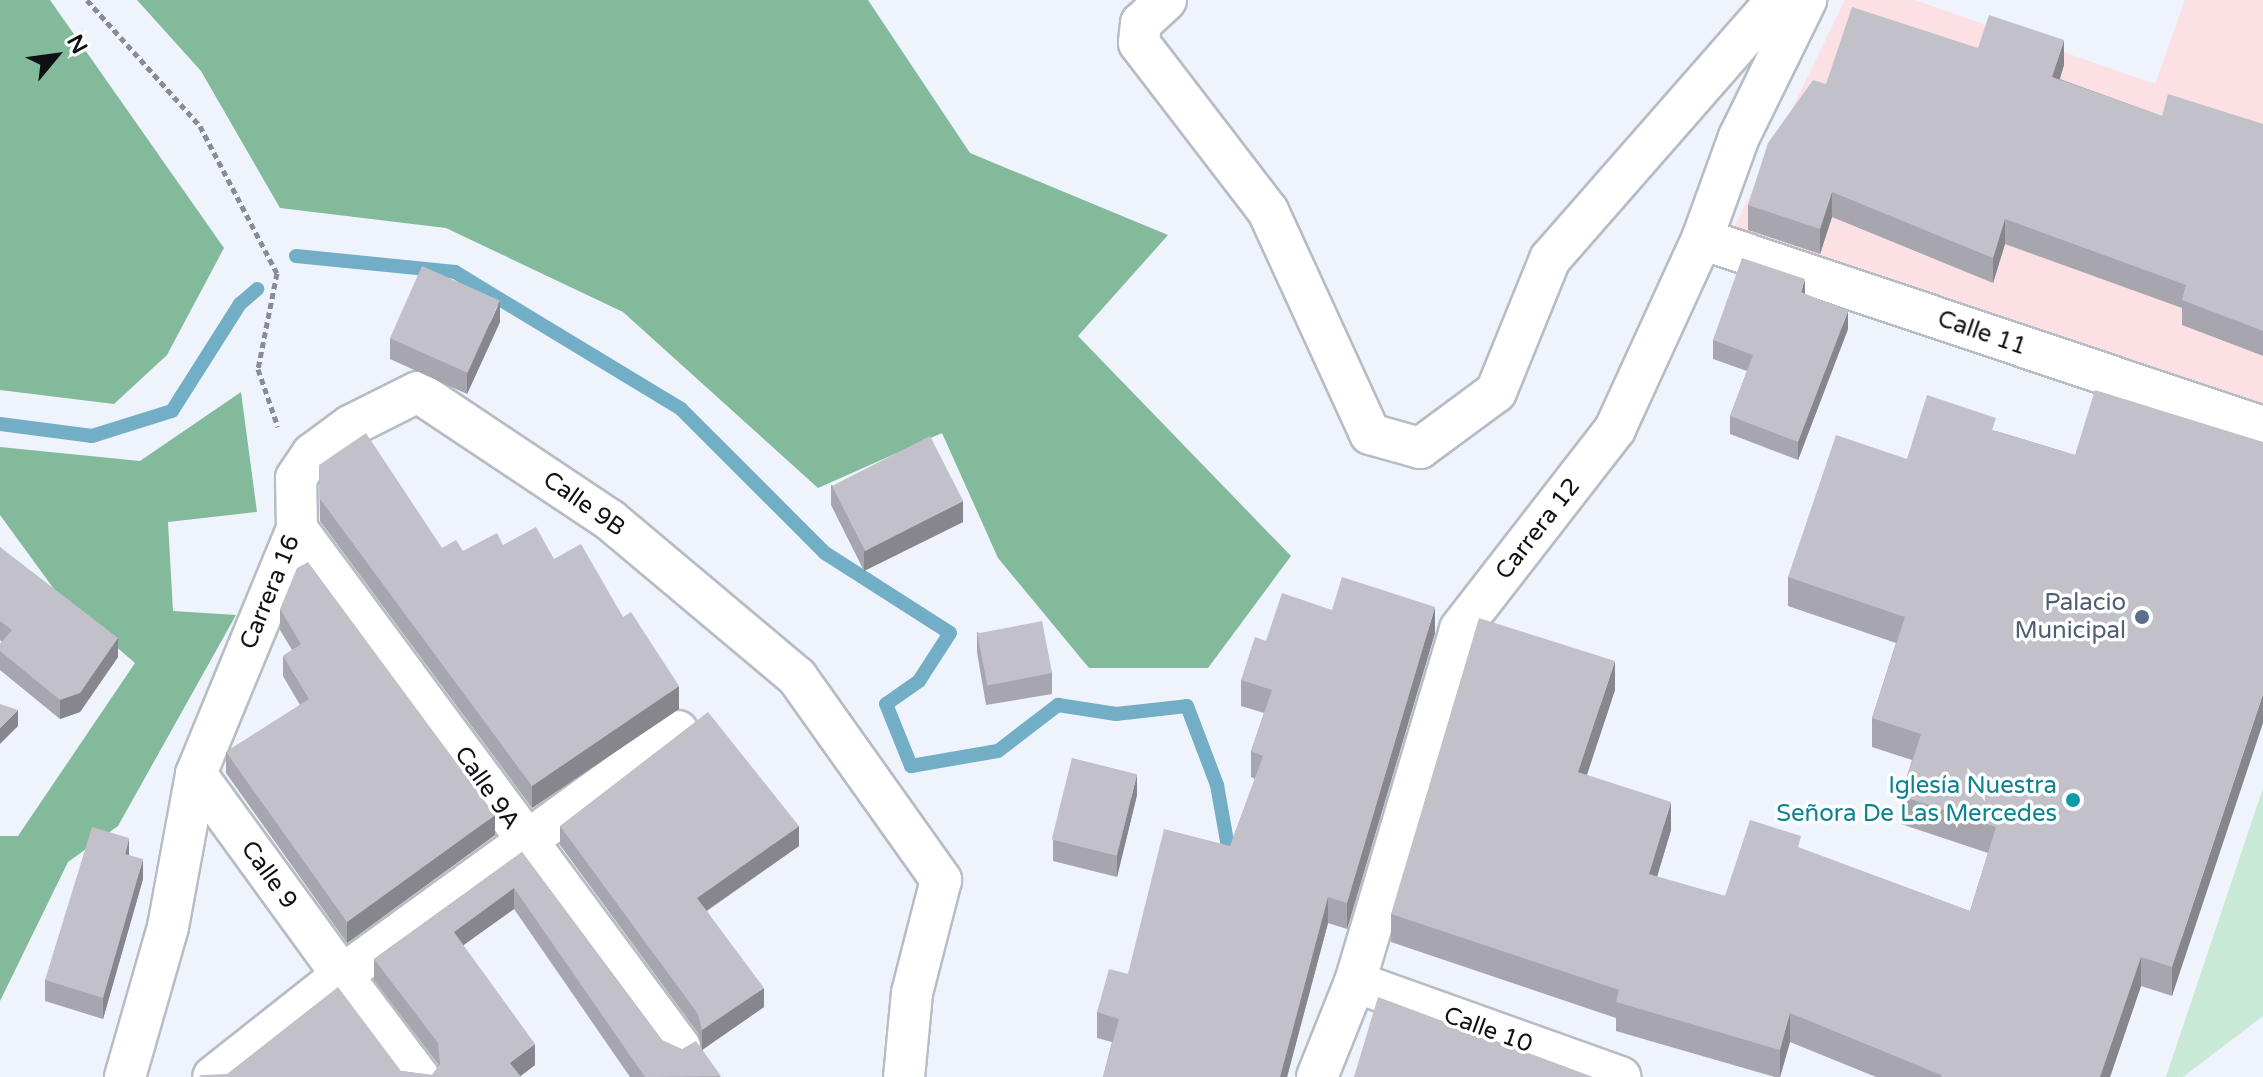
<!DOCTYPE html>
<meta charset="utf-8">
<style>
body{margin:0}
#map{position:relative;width:2263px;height:1077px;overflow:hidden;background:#eef3fc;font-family:"Varela Round",sans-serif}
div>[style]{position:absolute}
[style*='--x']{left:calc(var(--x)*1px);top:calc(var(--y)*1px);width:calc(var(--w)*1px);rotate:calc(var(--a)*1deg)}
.commercial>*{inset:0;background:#fce1e4}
.green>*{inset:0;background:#c7e9d5}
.forest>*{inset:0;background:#84ba9c}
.stream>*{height:14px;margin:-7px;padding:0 7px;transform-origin:7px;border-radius:7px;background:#73aec7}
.path>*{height:5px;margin-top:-2.5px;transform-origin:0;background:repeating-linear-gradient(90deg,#898d93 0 6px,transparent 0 10px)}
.roads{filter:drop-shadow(2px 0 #b7bcc5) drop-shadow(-2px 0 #b7bcc5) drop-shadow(0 2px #b7bcc5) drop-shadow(0 -2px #b7bcc5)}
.minor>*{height:40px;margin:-20px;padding:0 20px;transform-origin:20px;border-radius:20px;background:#fff}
.wall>*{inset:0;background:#a7a5ad}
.shaded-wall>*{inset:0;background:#88868d}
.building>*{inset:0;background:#c2c0c9;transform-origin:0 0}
.dots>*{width:22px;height:22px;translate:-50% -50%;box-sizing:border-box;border:4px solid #fff;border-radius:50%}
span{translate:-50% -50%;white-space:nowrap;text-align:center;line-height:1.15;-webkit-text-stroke:7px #fff;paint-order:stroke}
.street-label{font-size:24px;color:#0f1114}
.service-label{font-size:24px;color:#4e5e75}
.right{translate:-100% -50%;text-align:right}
.culture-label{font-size:24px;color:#0d838f}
.north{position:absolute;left:16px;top:16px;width:80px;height:80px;-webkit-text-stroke:6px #fff;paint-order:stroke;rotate:61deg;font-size:22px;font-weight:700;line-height:32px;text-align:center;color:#0f1114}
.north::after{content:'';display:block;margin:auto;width:28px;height:36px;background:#0f1114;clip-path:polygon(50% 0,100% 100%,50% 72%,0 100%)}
</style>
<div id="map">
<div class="commercial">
<i style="clip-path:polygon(1845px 0,1915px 0,2155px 84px,2185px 0,2263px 0,2263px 427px,1725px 246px)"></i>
</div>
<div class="green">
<i style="clip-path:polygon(2263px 788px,2263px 1016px,2183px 1077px,2166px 1077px)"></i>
</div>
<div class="forest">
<i style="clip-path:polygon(0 0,50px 0,224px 248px,167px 355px,114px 404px,0 390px)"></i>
<i style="clip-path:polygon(137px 0,868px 0,970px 153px,1168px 235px,1078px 336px,1291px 556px,1208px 668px,1089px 668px,998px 558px,942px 433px,818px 488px,623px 312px,446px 228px,280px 208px,201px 71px)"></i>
<i style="clip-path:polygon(241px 392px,257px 512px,168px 522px,173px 611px,236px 615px,118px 826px,68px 862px,0 1001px,0 836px,18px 836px,135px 663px,62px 600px,0 515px,0 447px,140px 461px)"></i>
</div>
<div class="stream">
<i style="--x:296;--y:256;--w:160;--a:5.7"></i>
<i style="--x:455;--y:272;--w:264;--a:31.2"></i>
<i style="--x:681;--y:409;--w:204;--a:45"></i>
<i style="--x:825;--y:553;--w:148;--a:32.6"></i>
<i style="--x:950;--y:633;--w:57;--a:122.9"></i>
<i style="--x:919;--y:681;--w:40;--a:145.1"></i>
<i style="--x:886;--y:704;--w:67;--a:68"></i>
<i style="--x:911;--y:766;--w:88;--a:-9.8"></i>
<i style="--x:998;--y:751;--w:76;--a:-37.5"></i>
<i style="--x:1058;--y:705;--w:59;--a:8.8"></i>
<i style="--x:1116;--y:714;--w:71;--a:-6.4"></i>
<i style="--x:1187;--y:706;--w:85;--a:69.2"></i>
<i style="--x:1217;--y:785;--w:57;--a:79.9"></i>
<i style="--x:1227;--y:841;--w:22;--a:47"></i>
<i style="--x:0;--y:424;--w:93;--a:7.4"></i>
<i style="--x:92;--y:436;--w:84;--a:-17.4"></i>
<i style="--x:172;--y:411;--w:127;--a:-57.6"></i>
<i style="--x:240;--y:304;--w:23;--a:-41"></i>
</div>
<div class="path">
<i style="--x:87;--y:0;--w:169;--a:48.1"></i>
<i style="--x:200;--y:126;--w:166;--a:62.4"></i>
<i style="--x:277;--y:273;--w:98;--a:101.2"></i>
<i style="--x:258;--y:369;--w:61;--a:71"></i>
</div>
<div class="roads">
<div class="minor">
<i style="--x:1166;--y:0;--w:34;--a:137"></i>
<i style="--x:1141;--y:23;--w:20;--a:96"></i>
<i style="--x:1139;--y:43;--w:212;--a:52.5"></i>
<i style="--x:1268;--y:211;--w:245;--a:65.4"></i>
<i style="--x:1370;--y:434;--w:52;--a:15.6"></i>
<i style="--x:1420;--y:448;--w:94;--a:-36.4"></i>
<i style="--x:1496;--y:392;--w:144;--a:-67.9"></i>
<i style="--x:1550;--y:259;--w:344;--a:-48.8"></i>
<i style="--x:1702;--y:239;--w:592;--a:18.53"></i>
<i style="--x:297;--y:529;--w:644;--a:53.52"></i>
<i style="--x:196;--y:774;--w:248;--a:54"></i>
<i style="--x:342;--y:975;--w:164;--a:141.7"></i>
<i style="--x:1355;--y:982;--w:282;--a:19.7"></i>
<i style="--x:125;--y:1077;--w:156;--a:-74"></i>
<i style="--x:168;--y:927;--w:156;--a:-79.6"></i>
<i style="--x:196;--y:774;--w:265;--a:-67.6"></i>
<i style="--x:297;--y:529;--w:51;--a:-91.1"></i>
<i style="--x:296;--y:478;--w:29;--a:-56"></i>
<i style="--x:312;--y:454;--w:47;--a:-36.4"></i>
<i style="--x:350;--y:426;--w:76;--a:-26.6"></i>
<i style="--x:418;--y:392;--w:231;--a:33.7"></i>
<i style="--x:610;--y:520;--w:244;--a:40"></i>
<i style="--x:797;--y:677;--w:249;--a:54.6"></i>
<i style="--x:941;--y:880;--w:117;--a:104.4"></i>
<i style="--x:912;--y:993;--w:84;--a:95.4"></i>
<i style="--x:419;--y:1077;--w:128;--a:-127"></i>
<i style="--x:342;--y:975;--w:415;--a:-36"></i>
<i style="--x:1317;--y:1077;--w:102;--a:-68.2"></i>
<i style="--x:1355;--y:982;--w:368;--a:-73.4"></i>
<i style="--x:1460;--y:629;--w:253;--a:-52.2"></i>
<i style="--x:1615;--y:429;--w:209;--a:-65.4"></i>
<i style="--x:1702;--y:239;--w:109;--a:-70.1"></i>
<i style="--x:1739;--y:137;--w:153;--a:-63.9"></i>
</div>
</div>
<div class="wall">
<i style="clip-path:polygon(1978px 48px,2064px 65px,2060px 79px,2162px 116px,2263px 124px,2263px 356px,2182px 325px,2182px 308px,2005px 244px,1993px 283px,1832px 217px,1820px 254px,1748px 230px,1748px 205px,1826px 84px)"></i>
<i style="clip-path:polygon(1805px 294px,1848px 329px,1798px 460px,1730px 434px,1730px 416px,1747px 371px,1713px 359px,1713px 340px)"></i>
<i style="clip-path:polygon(500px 322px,467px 394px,390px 359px,390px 338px)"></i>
<i style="clip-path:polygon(1996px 431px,2075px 455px,2263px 442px,2172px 996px,2141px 986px,2110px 1077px,1876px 1077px,1790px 1042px,1780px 1077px,1775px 1077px,1616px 1031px,1616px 1018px,1391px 942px,1391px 914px,1615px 690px,1587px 775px,1671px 830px,1657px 877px,1725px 896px,1801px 849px,1970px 911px,1988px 853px,1901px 824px,1901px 796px,1912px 760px,1872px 747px,1872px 718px,1896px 643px,1788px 606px,1788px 577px,1907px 459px)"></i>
<i style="clip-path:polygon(319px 465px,442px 548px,463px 551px,503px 545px,554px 559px,623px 617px,679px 709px,532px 808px,320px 521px)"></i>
<i style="clip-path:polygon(831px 485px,963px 522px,864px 571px,831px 505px)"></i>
<i style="clip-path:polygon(0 547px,118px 657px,80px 712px,60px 719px,0 670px,0 644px,2px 642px,0 640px)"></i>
<i style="clip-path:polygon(280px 609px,495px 835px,347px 943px,226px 773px,226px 752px,300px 705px,283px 676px,283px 656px,292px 650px,280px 630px)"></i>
<i style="clip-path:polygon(1332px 610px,1435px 633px,1347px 929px,1328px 923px,1287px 1077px,1103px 1077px,1112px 1042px,1097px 1038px,1097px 1012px,1230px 846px,1255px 779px,1251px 777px,1251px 751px,1264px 713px,1241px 706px,1241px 680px,1266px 641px)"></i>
<i style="clip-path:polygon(977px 632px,1052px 673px,1052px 694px,986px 705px,977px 652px)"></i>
<i style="clip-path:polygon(1137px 795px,1117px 877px,1053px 861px,1053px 840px)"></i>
<i style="clip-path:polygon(560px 826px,799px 846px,707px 911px,764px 1007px,702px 1050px,698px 1033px,560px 845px)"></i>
<i style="clip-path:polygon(522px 852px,662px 1040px,721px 1077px,630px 1077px,514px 909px,463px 945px,535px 1065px,521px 1076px,199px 1077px,401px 1071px,432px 1075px,438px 1067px,438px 1064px,374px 980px,374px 959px)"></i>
<i style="clip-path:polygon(129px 855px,143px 879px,103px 1019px,45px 1001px,45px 980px)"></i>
</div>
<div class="shaded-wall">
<i style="clip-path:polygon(2064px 40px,2064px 65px,2052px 102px,2052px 77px)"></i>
<i style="clip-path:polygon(1832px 192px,1832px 217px,1820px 254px,1820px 229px)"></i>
<i style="clip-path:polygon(2005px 219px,2005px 244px,1993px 283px,1993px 258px)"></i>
<i style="clip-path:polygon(1805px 279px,1805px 298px,1801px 292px)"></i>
<i style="clip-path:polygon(500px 301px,500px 322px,467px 394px,467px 374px)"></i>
<i style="clip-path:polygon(1848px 311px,1848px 329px,1798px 460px,1798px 442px)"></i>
<i style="clip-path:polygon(963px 501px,963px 522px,864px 571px,864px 551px)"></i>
<i style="clip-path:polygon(1435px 607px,1435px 633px,1347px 929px,1347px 903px)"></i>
<i style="clip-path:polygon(118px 638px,118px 657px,80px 712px,60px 719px,60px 700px)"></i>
<i style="clip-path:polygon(1615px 661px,1615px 690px,1578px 801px,1578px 772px)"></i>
<i style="clip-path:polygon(679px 686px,679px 709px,532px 808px,532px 786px)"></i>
<i style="clip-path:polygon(2263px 694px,2263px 723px,2172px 996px,2172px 967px)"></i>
<i style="clip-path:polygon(18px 710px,18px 726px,0 744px,0 728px)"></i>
<i style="clip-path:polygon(1137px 774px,1137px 795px,1117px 877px,1117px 856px)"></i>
<i style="clip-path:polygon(1671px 802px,1671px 830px,1649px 903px,1649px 874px)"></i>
<i style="clip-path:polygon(495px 815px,495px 835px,347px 943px,347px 922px)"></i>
<i style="clip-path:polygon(799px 826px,799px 846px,697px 917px,697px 898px)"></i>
<i style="clip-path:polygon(129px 838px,129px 859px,125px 854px)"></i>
<i style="clip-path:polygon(143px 859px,143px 879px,103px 1019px,103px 998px)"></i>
<i style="clip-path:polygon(514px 888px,514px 909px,454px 952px,454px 932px)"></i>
<i style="clip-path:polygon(1328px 897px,1328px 923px,1287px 1077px,1280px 1077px)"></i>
<i style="clip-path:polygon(2141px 957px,2141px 986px,2110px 1077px,2100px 1077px)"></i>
<i style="clip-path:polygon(764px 988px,764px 1007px,702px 1050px,702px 1030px)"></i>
<i style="clip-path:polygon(1790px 1013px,1790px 1042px,1780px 1077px,1780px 1050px)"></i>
<i style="clip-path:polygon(535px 1044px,535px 1065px,519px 1077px,510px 1063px)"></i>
</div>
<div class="building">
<i style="clip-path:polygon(1852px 7px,1978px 48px,1989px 15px,2064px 40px,2052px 77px,2162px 116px,2168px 94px,2263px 124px,2263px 331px,2182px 300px,2186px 285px,2005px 219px,1993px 258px,1832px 192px,1820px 229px,1748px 205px,1768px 143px,1813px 80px,1826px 84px)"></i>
<i style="clip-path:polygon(1742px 258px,1805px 279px,1801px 292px,1848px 311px,1798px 442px,1730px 416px,1753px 355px,1713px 340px)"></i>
<i style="left:422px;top:266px;width:85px;height:79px;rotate:24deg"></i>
<i style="clip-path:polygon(2095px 390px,2263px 442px,2263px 694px,2172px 967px,2141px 957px,2100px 1077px,1941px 1077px,1941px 1075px,1790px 1013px,1780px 1050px,1616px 1002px,1619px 990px,1391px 914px,1479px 618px,1615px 661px,1578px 772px,1671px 802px,1649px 874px,1725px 896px,1750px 820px,1801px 836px,1798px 847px,1970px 911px,1996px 827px,1901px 796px,1921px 734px,1872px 718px,1905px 617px,1788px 577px,1836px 435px,1907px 459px,1927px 395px,1996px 418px,1992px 430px,2075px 455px)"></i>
<i style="clip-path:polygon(366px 433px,442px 548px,456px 540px,463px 551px,497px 533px,503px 545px,536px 527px,554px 559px,581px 544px,623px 617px,631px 612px,679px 686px,532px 786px,320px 499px,319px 465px)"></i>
<i style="left:930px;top:436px;width:73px;height:110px;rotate:63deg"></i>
<i style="clip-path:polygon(0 547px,118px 638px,80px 693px,60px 700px,0 651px,0 644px,12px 630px,0 621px)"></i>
<i style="clip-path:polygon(308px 562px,495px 815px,347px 922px,226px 752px,309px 699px,283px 656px,301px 644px,280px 609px,297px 568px)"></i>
<i style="clip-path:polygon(1342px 577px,1435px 607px,1347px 903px,1328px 897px,1280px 1077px,1103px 1077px,1119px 1019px,1097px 1012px,1109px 969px,1128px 974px,1164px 829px,1230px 846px,1263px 756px,1251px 751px,1272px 690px,1241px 680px,1255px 637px,1266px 641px,1282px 593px,1332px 610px)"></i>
<i style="left:1042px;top:621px;width:53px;height:66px;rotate:79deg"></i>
<i style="clip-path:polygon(0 704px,18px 710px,0 728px)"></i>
<i style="clip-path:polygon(708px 712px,799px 826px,697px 898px,764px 988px,702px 1030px,698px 1014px,560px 826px)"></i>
<i style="left:1072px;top:758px;width:67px;height:84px;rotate:14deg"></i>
<i style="clip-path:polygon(92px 827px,129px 838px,125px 854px,143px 859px,103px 998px,45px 980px)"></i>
<i style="clip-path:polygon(522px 852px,662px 1040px,682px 1049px,696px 1041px,721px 1076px,645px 1077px,514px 888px,454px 932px,535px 1044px,510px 1063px,521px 1077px,199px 1077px,201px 1075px,227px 1074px,338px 987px,401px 1071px,432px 1075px,440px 1064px,438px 1043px,374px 959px)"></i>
<i style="clip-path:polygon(1378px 997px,1593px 1077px,1354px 1077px)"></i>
</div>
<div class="dots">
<i style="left:2142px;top:617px;background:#5c6f8a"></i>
<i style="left:2073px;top:800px;background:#0f9aa8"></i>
</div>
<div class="street-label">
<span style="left:1982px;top:333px;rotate:19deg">Calle 11</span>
<span style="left:584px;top:504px;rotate:35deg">Calle 9B</span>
<span style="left:1538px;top:529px;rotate:-52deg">Carrera 12</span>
<span style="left:270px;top:592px;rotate:-68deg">Carrera 16</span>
<span style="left:487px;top:788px;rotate:55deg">Calle 9A</span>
<span style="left:269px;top:875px;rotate:54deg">Calle 9</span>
<span style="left:1488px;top:1030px;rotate:20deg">Calle 10</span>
</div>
<div class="service-label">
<span class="right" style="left:2126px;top:617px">Palacio<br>Municipal</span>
</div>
<div class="culture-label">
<span class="right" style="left:2057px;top:800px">Iglesía Nuestra<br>Señora De Las Mercedes</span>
</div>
<div class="north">N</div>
</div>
